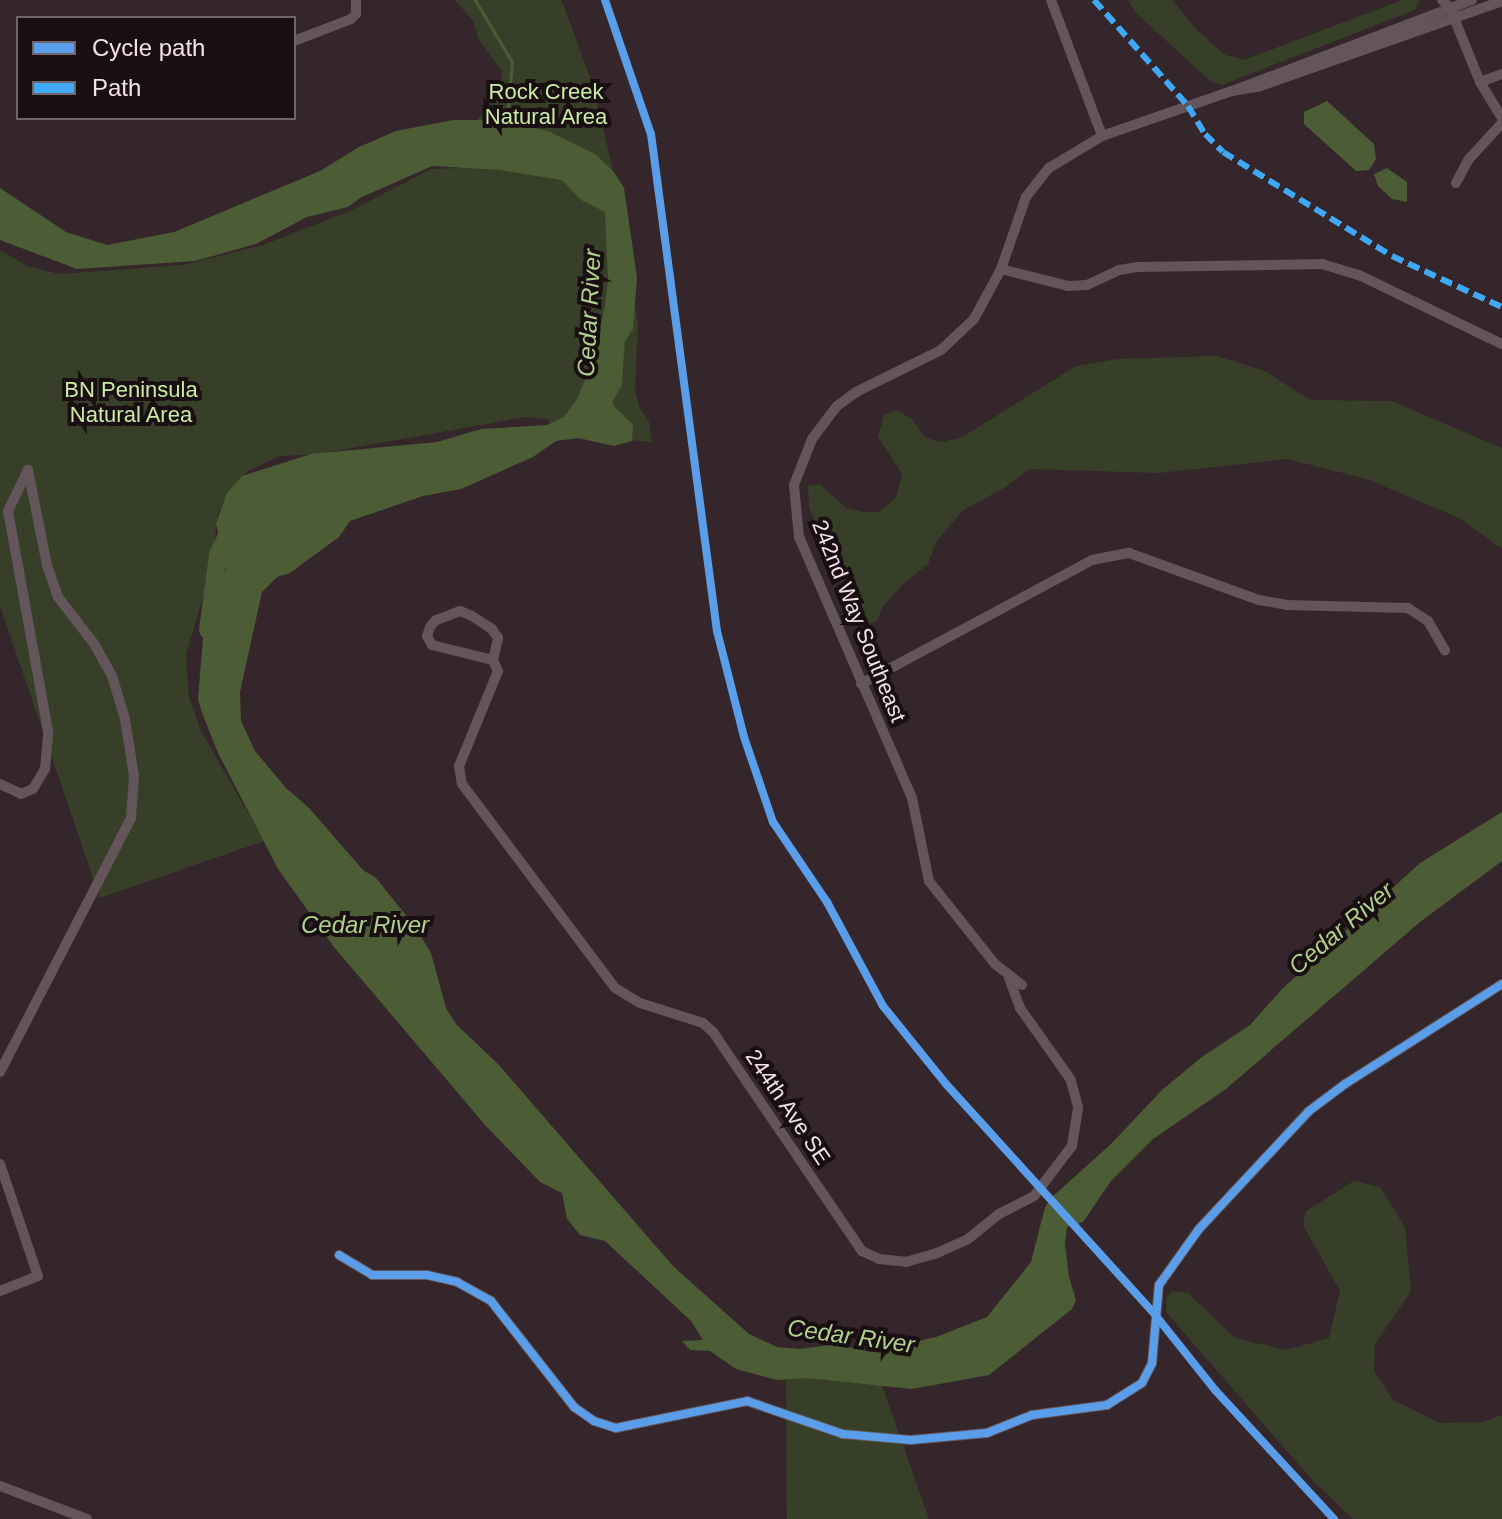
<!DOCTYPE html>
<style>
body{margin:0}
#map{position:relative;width:1502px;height:1519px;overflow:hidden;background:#34262a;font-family:Arial,sans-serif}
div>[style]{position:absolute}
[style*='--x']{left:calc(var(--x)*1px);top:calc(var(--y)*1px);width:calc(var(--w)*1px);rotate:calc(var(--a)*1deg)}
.green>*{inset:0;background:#373f29}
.water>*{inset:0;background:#4c5c35}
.stream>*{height:3px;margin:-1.5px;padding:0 1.5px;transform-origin:1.5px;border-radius:1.5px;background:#4c5c35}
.river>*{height:18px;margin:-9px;padding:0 9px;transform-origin:9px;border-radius:9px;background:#4c5c35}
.minor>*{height:10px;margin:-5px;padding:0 5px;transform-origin:5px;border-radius:5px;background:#635559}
.quiet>*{height:6px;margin-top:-3px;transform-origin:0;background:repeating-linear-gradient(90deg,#3fa9f5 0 12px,transparent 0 18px)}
.cycleway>*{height:8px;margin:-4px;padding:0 4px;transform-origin:4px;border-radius:4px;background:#5a9eea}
span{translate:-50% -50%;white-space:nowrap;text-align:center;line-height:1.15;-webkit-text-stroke:8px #190e11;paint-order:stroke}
.park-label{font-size:22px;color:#caeba4}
.street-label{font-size:22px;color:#f4e2e7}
.water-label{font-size:24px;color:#b0d18b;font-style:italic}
.legend{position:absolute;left:16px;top:16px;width:280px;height:104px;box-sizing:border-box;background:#190e11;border:2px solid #716367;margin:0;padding:10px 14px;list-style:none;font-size:24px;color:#f4e2e7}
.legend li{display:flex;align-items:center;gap:16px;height:40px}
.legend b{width:40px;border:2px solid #716367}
</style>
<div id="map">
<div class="green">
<i style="clip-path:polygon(455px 0,561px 0,564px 6px,591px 80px,611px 161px,638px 324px,635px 389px,639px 407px,649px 422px,652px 442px,554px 434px,548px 419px,525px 417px,319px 454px,280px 456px,248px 471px,231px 488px,217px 516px,213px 564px,186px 655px,189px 697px,201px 731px,264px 841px,100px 898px,0 606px,0 250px,27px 266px,59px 274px,183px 265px,263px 245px,352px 210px,431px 169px,461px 168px,477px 120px,498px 94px,502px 71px,479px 40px,473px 21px)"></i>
<i style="clip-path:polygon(1128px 0,1172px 0,1198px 31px,1225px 55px,1244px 60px,1402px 0,1420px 0,1415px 10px,1222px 85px,1210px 81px,1136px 13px)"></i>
<i style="clip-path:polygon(1217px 356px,1265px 371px,1310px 400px,1391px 401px,1502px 448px,1502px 549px,1461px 519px,1367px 479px,1287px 459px,1159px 473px,1029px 469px,1004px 488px,963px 510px,936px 542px,928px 564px,904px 583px,882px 608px,877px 621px,864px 625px,854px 613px,809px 507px,808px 486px,821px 485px,846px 508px,863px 512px,879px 512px,896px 498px,902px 474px,878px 437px,884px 415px,896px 410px,912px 419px,925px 437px,940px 442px,961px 438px,1076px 366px,1118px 359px)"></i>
<i style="clip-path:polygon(1354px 1181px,1380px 1187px,1405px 1227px,1411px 1291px,1375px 1344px,1374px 1371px,1393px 1400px,1440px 1423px,1483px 1422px,1502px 1415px,1502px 1519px,1353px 1519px,1313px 1481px,1166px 1312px,1166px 1299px,1172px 1291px,1188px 1293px,1235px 1338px,1286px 1350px,1329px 1338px,1340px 1291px,1303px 1225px,1306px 1211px)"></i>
<i style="clip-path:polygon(806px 1376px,882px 1385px,929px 1519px,787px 1519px,786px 1377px)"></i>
</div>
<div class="water">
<i style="clip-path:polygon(1327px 101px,1374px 144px,1376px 159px,1369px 170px,1356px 171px,1304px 124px,1304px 112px)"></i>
<i style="clip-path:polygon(453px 120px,500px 120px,548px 131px,595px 154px,614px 172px,624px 188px,637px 277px,633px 329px,616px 355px,607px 383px,614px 406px,633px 425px,632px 441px,614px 446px,578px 438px,556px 441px,533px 457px,461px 489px,423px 496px,350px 521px,339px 537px,290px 573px,277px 577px,262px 592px,240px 692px,241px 721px,255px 751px,286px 788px,309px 808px,363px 870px,376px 878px,413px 924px,431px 953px,446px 1008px,456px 1024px,498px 1064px,673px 1266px,749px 1334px,777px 1347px,800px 1349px,837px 1344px,870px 1352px,936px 1337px,987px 1317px,1031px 1262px,1045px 1207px,1051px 1198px,1111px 1144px,1162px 1090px,1202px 1057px,1250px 1025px,1283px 988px,1420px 863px,1502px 812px,1502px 861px,1420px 922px,1226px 1089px,1153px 1139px,1111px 1181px,1083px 1222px,1067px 1227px,1065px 1244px,1069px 1277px,1076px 1300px,1072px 1309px,989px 1375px,912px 1389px,807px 1378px,777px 1380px,736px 1369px,710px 1351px,690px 1350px,682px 1341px,703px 1340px,691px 1321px,605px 1241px,580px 1235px,567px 1219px,562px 1193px,540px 1182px,485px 1125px,334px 947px,278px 869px,218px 753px,202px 713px,198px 699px,203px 638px,226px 569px,216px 523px,227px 493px,242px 476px,311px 454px,437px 442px,481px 429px,547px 425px,564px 417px,577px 399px,592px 364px,605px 306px,608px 280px,605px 212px,581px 200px,562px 180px,500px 170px,432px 166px,360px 198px,348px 207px,307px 217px,256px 244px,195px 261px,77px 269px,0 240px,0 188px,66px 232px,107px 245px,174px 232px,320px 171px,359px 147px,396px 131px)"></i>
<i style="clip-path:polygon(1387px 168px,1407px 182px,1407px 202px,1392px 199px,1378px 186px,1374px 174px)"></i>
</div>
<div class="stream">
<i style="--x:475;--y:0;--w:72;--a:59.2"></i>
<i style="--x:512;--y:62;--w:63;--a:95.4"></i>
</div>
<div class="river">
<i style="--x:598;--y:408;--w:29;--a:-59"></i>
<i style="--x:613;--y:383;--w:45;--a:-86.2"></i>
<i style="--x:208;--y:630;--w:76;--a:-82.4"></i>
<i style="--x:218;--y:555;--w:31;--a:-65"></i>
</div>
<div class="minor">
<i style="--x:1051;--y:0;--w:145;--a:69.4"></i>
<i style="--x:1442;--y:0;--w:11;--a:45"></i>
<i style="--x:1450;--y:8;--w:80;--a:67.9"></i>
<i style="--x:1480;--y:82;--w:42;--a:58.6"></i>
<i style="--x:1472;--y:0;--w:257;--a:159.2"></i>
<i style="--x:1232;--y:91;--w:26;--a:-9"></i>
<i style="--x:1258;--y:87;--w:259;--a:-19.4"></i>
<i style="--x:294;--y:41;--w:61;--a:-21.1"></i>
<i style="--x:351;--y:19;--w:7;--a:-45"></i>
<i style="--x:356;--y:14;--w:14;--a:-90"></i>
<i style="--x:1480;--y:82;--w:23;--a:-20"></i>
<i style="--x:1456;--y:183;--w:27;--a:-62"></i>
<i style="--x:1469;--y:159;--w:49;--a:-47.5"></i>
<i style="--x:1001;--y:269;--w:69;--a:14.2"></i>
<i style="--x:1068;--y:286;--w:19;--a:-3"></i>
<i style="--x:1087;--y:285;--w:35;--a:-25"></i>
<i style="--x:1119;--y:270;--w:18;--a:-9"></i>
<i style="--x:1137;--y:267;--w:185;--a:-0.9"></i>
<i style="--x:1322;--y:264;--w:39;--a:17"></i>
<i style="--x:1359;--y:275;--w:159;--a:25.8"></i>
<i style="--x:493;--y:660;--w:23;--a:-77"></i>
<i style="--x:498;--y:638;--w:11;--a:-124"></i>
<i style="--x:492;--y:629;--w:24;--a:-147"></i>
<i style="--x:472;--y:616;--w:13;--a:-157"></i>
<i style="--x:460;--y:611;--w:26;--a:159"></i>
<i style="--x:436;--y:620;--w:9;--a:131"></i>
<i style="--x:430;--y:627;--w:9;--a:108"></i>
<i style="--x:427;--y:636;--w:10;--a:61"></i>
<i style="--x:432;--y:645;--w:63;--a:13.8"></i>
<i style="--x:493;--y:660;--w:12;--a:66"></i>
<i style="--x:498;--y:671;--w:103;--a:112.3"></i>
<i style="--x:459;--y:766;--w:18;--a:81"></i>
<i style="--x:462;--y:784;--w:255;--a:53.1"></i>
<i style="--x:615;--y:988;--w:29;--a:31"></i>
<i style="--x:640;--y:1003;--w:66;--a:17.6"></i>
<i style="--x:703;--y:1023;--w:13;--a:42"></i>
<i style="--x:713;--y:1032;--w:265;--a:55.8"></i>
<i style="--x:862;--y:1251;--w:19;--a:25"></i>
<i style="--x:879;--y:1259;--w:27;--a:6"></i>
<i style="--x:906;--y:1262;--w:32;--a:-16"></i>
<i style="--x:937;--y:1253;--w:34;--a:-24"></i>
<i style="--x:968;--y:1239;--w:40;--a:-39"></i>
<i style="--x:999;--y:1214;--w:39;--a:-27"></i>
<i style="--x:1034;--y:1196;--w:63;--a:-52.8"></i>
<i style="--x:1072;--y:1146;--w:39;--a:-81"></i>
<i style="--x:1078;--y:1107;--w:28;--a:-105"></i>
<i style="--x:1071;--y:1080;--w:88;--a:-125.3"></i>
<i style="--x:1020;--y:1008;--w:32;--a:-110"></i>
<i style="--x:861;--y:684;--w:262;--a:-28.2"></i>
<i style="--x:1092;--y:560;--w:38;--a:-11"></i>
<i style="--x:1129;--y:553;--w:138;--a:19.9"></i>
<i style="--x:1259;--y:600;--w:27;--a:10"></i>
<i style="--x:1286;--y:605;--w:122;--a:1.4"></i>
<i style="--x:1408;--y:608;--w:24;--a:33"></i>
<i style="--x:1428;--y:621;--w:34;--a:60"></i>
<i style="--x:0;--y:784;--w:23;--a:25"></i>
<i style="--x:21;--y:794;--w:13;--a:-23"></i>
<i style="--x:33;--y:789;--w:23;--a:-59"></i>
<i style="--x:45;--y:769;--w:38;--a:-85"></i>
<i style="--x:48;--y:731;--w:224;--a:-100.3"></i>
<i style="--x:8;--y:511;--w:46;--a:-64"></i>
<i style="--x:1022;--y:985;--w:34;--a:-142"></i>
<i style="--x:995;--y:964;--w:106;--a:-128.5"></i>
<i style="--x:929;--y:881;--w:85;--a:-101.6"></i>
<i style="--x:912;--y:798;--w:284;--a:-113.4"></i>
<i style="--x:799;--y:537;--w:52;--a:-95.5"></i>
<i style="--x:794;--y:485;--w:49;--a:-68.6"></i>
<i style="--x:812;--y:439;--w:41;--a:-52.9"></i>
<i style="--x:837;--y:406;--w:24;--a:-36"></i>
<i style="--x:856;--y:392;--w:95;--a:-26.3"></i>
<i style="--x:941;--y:350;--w:45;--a:-43.2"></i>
<i style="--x:974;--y:319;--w:57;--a:-61.6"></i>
<i style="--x:1001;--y:269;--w:76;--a:-70.9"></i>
<i style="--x:1026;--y:197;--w:37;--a:-52"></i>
<i style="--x:1049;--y:168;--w:62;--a:-31.1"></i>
<i style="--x:1102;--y:136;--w:138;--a:-19.1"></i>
<i style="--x:0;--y:1072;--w:286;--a:-62.7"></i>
<i style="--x:131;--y:818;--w:42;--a:-85.9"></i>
<i style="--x:134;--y:776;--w:58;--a:-99"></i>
<i style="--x:125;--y:719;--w:45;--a:-106.8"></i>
<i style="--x:112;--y:676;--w:35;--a:-119"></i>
<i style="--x:95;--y:645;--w:61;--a:-127.6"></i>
<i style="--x:58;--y:597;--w:34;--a:-109"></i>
<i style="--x:47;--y:565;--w:97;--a:-101.3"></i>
<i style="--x:0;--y:1164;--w:118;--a:71.3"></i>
<i style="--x:38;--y:1276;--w:41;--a:158.5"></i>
<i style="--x:339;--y:1255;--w:39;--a:31"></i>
<i style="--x:372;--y:1275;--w:55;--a:0"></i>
<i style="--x:427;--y:1275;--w:31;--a:13"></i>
<i style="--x:457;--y:1282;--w:39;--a:29"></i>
<i style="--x:491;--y:1301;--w:135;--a:51.9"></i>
<i style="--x:574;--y:1407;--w:24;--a:35"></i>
<i style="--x:594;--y:1421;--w:23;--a:18"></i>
<i style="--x:616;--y:1428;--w:134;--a:-11.6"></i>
<i style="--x:747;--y:1401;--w:102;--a:19"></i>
<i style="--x:843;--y:1434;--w:68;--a:5"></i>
<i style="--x:911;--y:1440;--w:76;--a:-5.3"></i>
<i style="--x:987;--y:1433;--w:48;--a:-21.8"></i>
<i style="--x:1032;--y:1415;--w:76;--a:-7.6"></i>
<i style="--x:1107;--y:1405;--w:41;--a:-32.2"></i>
<i style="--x:1142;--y:1383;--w:22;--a:-63"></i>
<i style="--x:1152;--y:1363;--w:78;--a:-84.9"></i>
<i style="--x:1159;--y:1285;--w:69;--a:-54.5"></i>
<i style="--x:1199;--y:1229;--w:161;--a:-47"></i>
<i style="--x:1309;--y:1111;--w:45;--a:-36.9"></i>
<i style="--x:1345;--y:1084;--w:186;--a:-32.5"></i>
<i style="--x:0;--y:1486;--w:93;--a:20.8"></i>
</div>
<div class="quiet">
<i style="--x:1094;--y:0;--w:142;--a:48.4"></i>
<i style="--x:1188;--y:106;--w:33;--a:59"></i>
<i style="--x:1205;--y:134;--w:25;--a:45"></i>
<i style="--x:1223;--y:152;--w:198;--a:31.6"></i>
<i style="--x:1392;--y:256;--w:121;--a:24.9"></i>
</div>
<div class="cycleway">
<i style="--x:605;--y:0;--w:142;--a:71.1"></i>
<i style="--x:651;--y:134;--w:501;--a:82.44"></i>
<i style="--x:717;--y:631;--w:109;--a:75.7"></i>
<i style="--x:744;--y:737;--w:90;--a:71.2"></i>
<i style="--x:773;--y:822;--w:97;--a:56"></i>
<i style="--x:827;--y:902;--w:118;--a:61.7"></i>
<i style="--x:883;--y:1006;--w:100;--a:51.1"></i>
<i style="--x:946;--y:1084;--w:313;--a:47.8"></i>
<i style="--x:1156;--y:1316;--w:95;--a:51.4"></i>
<i style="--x:1215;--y:1390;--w:176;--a:47.3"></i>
<i style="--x:339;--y:1255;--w:39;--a:31"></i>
<i style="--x:372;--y:1275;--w:55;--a:0"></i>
<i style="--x:427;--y:1275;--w:31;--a:13"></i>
<i style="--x:457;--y:1282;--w:39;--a:29"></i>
<i style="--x:491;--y:1301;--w:135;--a:51.9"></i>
<i style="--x:574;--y:1407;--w:24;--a:35"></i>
<i style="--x:594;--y:1421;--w:23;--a:18"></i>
<i style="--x:616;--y:1428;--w:134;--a:-11.6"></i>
<i style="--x:747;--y:1401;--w:102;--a:19"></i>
<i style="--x:843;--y:1434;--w:68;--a:5"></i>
<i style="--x:911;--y:1440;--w:76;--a:-5.3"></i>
<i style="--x:987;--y:1433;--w:48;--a:-21.8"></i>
<i style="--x:1032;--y:1415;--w:76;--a:-7.6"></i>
<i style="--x:1107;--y:1405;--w:41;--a:-32.2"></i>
<i style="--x:1142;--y:1383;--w:22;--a:-63"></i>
<i style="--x:1152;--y:1363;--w:78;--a:-84.9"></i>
<i style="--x:1159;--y:1285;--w:69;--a:-54.5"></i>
<i style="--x:1199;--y:1229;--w:161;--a:-47"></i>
<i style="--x:1309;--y:1111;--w:45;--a:-36.9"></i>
<i style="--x:1345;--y:1084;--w:186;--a:-32.5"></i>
</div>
<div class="park-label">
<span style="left:546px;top:104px">Rock Creek<br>Natural Area</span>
<span style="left:131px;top:402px">BN Peninsula<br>Natural Area</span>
</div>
<div class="street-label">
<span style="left:859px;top:621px;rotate:68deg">242nd Way Southeast</span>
<span style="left:788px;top:1107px;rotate:56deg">244th Ave SE</span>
</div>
<div class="water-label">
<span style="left:589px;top:313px;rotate:-87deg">Cedar River</span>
<span style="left:365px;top:925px">Cedar River</span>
<span style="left:1341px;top:928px;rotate:-40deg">Cedar River</span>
<span style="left:851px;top:1336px;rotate:8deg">Cedar River</span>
</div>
<ul class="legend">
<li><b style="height:10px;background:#5a9eea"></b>Cycle path</li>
<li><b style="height:10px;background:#3fa9f5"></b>Path</li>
</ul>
</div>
